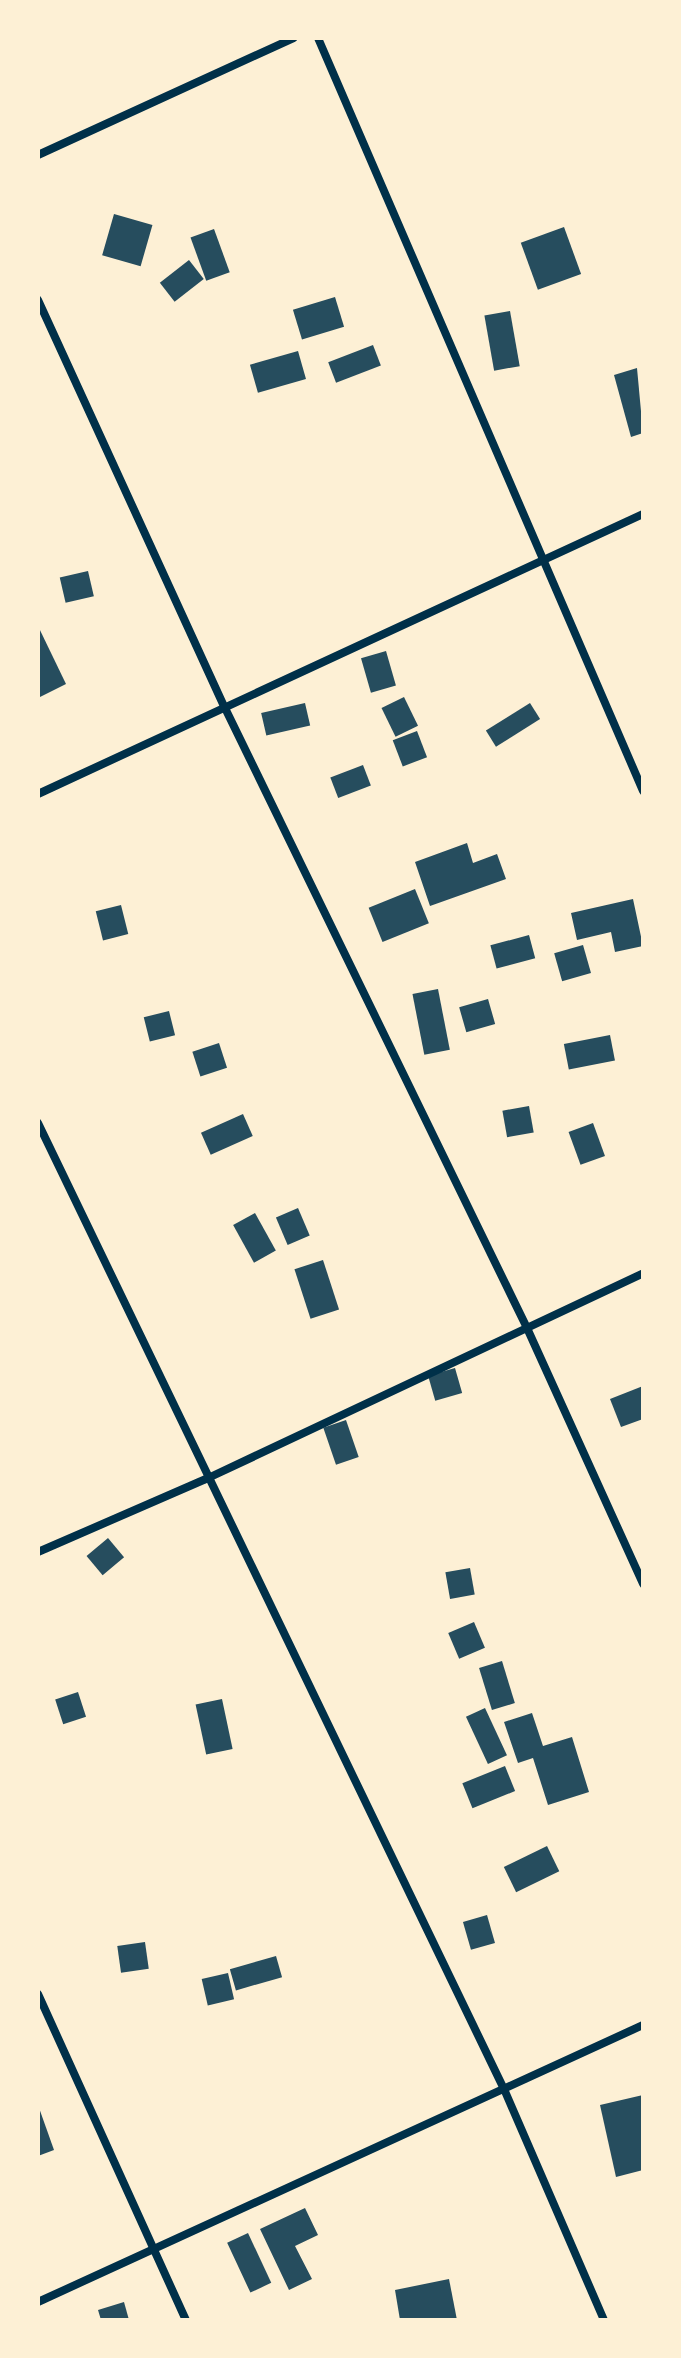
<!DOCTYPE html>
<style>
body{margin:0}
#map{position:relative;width:681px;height:2358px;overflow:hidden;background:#fdf0d5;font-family:Helvetica,sans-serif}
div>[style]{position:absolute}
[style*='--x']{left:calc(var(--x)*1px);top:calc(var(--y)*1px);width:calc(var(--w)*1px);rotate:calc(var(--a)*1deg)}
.building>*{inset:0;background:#264d5e;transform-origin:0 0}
.minor>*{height:8px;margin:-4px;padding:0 4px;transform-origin:4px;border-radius:4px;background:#003049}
span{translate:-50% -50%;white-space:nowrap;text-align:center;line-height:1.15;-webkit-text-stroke:8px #fdf0d5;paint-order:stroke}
.frame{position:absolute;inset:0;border:40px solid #fdf0d5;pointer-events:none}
</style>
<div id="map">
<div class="building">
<i style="left:114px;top:214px;width:40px;height:43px;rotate:16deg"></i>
<i style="left:564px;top:227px;width:50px;height:46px;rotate:70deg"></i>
<i style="left:214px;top:229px;width:46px;height:25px;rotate:70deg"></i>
<i style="left:189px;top:260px;width:24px;height:37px;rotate:52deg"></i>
<i style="left:335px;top:297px;width:31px;height:44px;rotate:73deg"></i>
<i style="left:510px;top:311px;width:56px;height:26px;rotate:80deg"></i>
<i style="left:373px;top:345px;width:22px;height:48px;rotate:69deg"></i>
<i style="left:298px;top:351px;width:29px;height:50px;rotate:74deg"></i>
<i style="clip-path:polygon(637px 368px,643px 433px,631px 437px,614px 375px)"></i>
<i style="left:88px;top:571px;width:26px;height:29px;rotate:77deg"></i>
<i style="clip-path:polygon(38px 626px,66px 684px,38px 698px)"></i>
<i style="left:386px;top:651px;width:36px;height:26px;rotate:74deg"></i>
<i style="left:404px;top:697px;width:32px;height:25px;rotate:64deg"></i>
<i style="left:305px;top:703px;width:23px;height:45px;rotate:77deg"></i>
<i style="left:530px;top:703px;width:19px;height:52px;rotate:58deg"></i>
<i style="left:417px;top:731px;width:28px;height:26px;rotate:69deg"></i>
<i style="left:363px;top:765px;width:22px;height:35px;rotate:69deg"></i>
<i style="clip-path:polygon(467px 843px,473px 863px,497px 854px,506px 879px,430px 906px,415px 862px)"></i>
<i style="left:415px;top:889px;width:37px;height:50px;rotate:68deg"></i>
<i style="clip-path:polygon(633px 899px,643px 946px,615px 952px,611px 932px,577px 940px,571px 913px)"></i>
<i style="left:121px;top:905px;width:30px;height:26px;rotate:76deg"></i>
<i style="left:529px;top:935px;width:24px;height:40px;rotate:75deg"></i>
<i style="left:583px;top:945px;width:29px;height:30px;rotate:74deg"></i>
<i style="left:438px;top:989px;width:62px;height:26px;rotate:79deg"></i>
<i style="left:488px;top:999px;width:26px;height:30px;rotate:74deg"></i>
<i style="left:169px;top:1011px;width:25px;height:26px;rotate:76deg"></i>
<i style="left:610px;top:1035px;width:26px;height:47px;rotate:79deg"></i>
<i style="left:219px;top:1043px;width:26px;height:28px;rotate:72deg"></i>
<i style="left:529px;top:1106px;width:27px;height:27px;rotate:80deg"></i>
<i style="left:243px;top:1114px;width:24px;height:46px;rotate:66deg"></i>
<i style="left:593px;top:1123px;width:35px;height:26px;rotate:70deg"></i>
<i style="left:298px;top:1208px;width:30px;height:24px;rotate:67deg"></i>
<i style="left:255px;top:1213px;width:43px;height:25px;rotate:61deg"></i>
<i style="left:323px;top:1260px;width:52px;height:30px;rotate:72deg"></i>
<i style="left:455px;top:1368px;width:26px;height:28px;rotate:74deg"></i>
<i style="clip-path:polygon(643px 1386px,643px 1419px,621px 1427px,610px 1399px)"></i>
<i style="left:346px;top:1420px;width:39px;height:24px;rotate:71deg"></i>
<i style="left:108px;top:1538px;width:25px;height:28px;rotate:50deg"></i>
<i style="left:470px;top:1568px;width:27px;height:25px;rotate:80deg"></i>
<i style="left:474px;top:1622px;width:28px;height:28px;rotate:67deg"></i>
<i style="left:502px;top:1661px;width:44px;height:24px;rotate:73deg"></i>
<i style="left:78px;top:1692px;width:26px;height:24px;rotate:72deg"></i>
<i style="left:222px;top:1699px;width:51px;height:27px;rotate:78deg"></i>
<i style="left:485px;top:1708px;width:52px;height:21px;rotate:65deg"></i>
<i style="clip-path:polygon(532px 1713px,543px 1746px,572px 1737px,589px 1792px,548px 1805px,533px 1758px,518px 1763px,504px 1722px)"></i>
<i style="left:505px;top:1766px;width:27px;height:46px;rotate:68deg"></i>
<i style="left:547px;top:1846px;width:28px;height:48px;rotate:64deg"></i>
<i style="left:487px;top:1915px;width:29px;height:25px;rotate:74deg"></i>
<i style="left:145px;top:1942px;width:27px;height:28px;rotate:82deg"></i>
<i style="left:276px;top:1956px;width:22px;height:48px;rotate:74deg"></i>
<i style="left:228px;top:1973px;width:27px;height:27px;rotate:77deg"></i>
<i style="clip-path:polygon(643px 2095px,643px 2170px,616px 2177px,600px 2105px)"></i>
<i style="clip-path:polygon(38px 2105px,54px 2150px,38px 2156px)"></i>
<i style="clip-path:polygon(305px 2208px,318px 2235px,295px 2246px,312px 2279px,289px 2290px,260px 2229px)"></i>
<i style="left:248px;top:2233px;width:55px;height:23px;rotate:65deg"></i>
<i style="clip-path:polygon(449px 2279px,457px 2320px,400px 2320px,395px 2290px)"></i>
<i style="clip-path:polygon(124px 2302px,129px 2320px,101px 2320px,98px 2310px)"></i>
</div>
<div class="minor">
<i style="--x:318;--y:38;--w:820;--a:66.65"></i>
<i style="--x:38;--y:155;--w:281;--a:-24.6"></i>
<i style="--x:38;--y:300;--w:449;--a:65.4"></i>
<i style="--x:225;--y:708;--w:690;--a:64.03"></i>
<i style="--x:527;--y:1328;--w:281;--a:65.6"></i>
<i style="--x:38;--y:794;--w:667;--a:-24.84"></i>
<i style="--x:38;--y:1123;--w:1073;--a:64.25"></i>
<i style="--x:504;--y:2089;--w:252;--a:66.6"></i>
<i style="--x:38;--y:1552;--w:183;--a:-23.5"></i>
<i style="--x:206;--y:1479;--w:483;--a:-25.2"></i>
<i style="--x:38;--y:1994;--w:358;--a:65.6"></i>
<i style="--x:38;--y:2302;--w:665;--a:-24.6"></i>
</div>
<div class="frame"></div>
</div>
